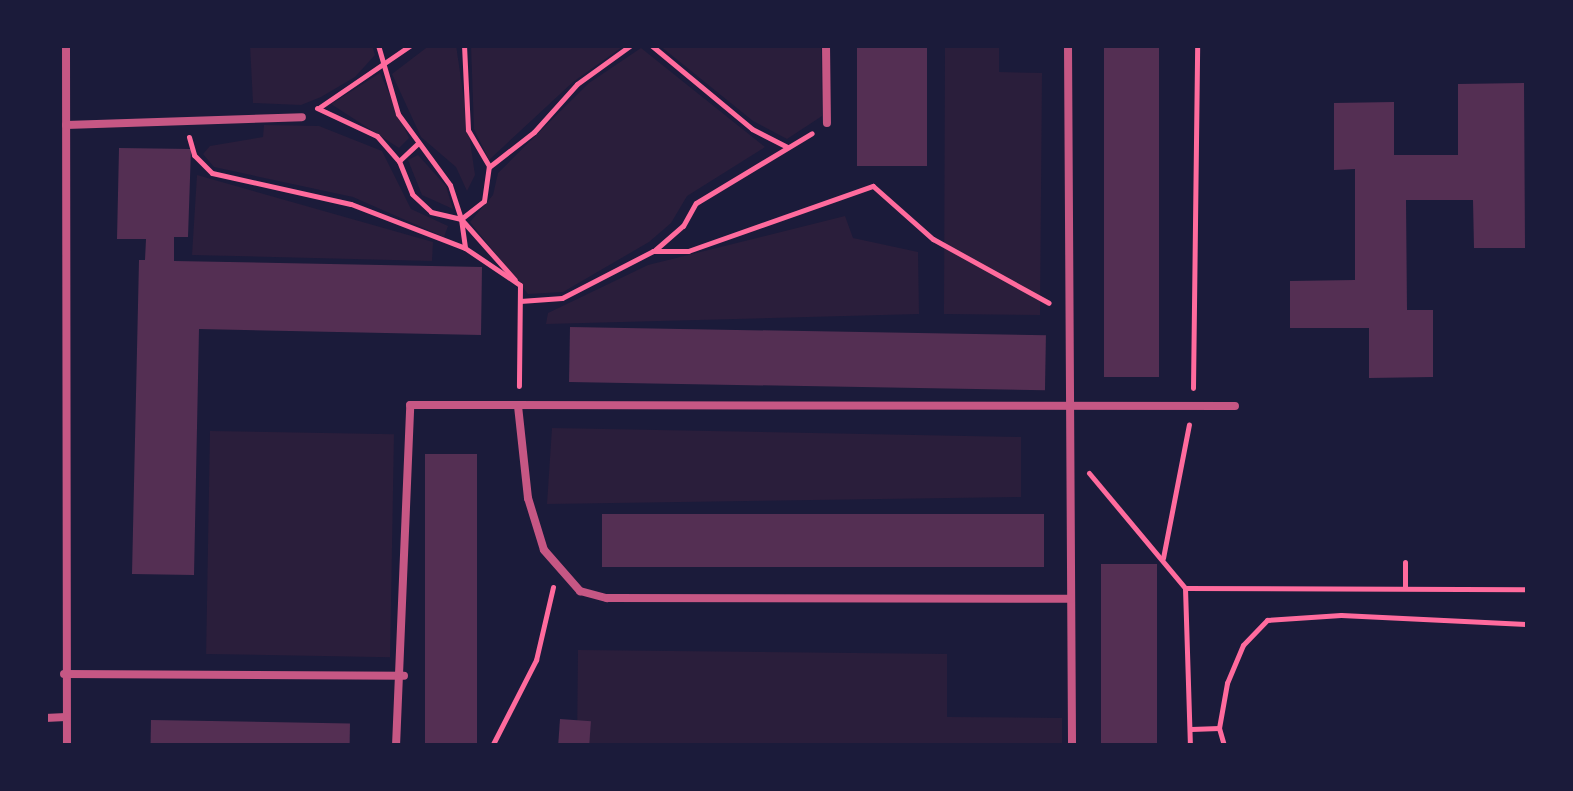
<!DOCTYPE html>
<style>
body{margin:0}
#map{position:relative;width:1573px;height:791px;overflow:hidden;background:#1b1b3a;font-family:"Open Sans",sans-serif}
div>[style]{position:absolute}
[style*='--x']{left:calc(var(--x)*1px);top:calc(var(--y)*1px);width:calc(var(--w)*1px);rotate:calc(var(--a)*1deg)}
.green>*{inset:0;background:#2a1e3b;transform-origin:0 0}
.building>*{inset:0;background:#542f53;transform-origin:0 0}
.path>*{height:5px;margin:-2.5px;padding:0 2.5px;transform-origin:2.5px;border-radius:2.5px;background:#ff6b9d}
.service>*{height:8px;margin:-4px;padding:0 4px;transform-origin:4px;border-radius:4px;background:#c65784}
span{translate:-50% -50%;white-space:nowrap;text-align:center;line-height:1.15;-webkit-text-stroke:8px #1b1b3a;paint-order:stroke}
.frame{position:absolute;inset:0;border:48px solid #1b1b3a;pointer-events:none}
</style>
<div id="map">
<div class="green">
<i style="clip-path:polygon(250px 45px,372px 45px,375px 55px,355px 77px,321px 97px,301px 105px,253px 103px)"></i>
<i style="clip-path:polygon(430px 45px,456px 45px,475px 175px,467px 191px,456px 167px,421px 137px,392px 74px)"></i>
<i style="clip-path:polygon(471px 45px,625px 45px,573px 82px,489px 160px,474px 129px)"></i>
<i style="clip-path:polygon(659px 45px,821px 45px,822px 116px,787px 139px,753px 121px)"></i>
<i style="clip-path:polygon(945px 45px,999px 45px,999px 72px,1042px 73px,1040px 315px,944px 314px)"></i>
<i style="clip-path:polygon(641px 48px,765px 147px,687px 196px,671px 223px,649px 242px,563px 292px,528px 294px,470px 222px,493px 195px,498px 173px,589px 83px)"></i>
<i style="clip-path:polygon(380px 73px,409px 138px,399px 148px,331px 104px)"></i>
<i style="clip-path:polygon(264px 125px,319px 126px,382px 151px,411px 209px,448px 226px,444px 237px,353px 197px,214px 167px,203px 154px,210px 146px,263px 137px)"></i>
<i style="clip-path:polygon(418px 155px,446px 186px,453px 209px,422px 195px,408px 160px)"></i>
<i style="clip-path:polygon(197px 175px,433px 242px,432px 261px,192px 255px)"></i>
<i style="clip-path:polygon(845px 216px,853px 238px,918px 252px,919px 314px,546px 324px,548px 313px,648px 265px)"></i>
<i style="clip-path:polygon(552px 428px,1021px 437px,1021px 497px,547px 504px)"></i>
<i style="left:210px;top:431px;width:184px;height:223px;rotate:1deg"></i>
<i style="clip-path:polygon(578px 650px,947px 654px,947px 717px,1062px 718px,1062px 746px,577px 746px)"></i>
</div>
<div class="building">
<i style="left:857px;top:45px;width:70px;height:121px"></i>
<i style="left:1104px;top:45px;width:55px;height:332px"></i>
<i style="clip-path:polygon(1524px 83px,1525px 248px,1474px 248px,1473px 200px,1406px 200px,1407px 310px,1433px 310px,1433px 377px,1369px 378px,1369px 328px,1290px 328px,1290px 281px,1355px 280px,1355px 169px,1334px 170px,1334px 103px,1394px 102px,1394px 155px,1458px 155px,1458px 84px)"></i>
<i style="clip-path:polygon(119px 148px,191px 149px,188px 237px,174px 237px,174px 261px,482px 267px,481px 335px,199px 329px,194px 575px,132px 574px,139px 260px,145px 260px,146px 239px,117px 239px)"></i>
<i style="left:570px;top:327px;width:476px;height:55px;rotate:1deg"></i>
<i style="left:425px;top:454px;width:52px;height:292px"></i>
<i style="left:602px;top:514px;width:442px;height:53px"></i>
<i style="left:1101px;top:564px;width:56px;height:182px"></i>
<i style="left:560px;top:719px;width:31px;height:27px;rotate:4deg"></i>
<i style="left:151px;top:720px;width:199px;height:26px;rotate:1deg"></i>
</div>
<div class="path">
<i style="--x:378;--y:45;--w:72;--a:73.8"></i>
<i style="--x:398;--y:114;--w:88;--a:53.8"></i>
<i style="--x:450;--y:185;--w:36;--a:72"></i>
<i style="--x:461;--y:219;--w:81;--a:48.5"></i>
<i style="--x:464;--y:45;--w:85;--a:87.3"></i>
<i style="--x:468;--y:130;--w:42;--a:59.7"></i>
<i style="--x:651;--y:45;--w:131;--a:39.7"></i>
<i style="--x:752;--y:129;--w:39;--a:27"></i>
<i style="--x:320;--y:107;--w:110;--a:-34.3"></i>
<i style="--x:317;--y:108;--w:66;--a:25"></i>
<i style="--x:377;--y:136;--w:33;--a:49"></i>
<i style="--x:399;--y:161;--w:35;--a:68"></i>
<i style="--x:412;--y:194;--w:26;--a:43"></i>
<i style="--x:431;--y:212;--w:31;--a:13"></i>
<i style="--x:461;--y:219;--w:29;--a:82"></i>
<i style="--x:465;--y:248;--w:66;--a:33.9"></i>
<i style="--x:520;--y:285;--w:101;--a:90.6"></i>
<i style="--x:189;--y:137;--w:19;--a:74"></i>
<i style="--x:194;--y:155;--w:25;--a:45"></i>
<i style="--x:212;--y:173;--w:142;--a:12.6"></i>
<i style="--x:351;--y:204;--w:122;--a:21.1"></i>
<i style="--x:399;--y:161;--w:25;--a:-43"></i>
<i style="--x:461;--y:219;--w:29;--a:-38"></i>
<i style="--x:484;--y:201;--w:34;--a:-82"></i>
<i style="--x:489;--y:167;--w:57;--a:-37.9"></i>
<i style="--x:534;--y:132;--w:64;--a:-48.1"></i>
<i style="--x:577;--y:84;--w:67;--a:-35.8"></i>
<i style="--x:655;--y:250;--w:37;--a:-41"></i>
<i style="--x:683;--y:226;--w:26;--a:-61"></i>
<i style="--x:696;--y:203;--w:135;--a:-31.1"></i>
<i style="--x:520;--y:301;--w:42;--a:-4.1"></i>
<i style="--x:562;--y:298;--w:102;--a:-27.3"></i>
<i style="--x:653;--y:251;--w:35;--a:0"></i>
<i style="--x:688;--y:251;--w:196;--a:-19.4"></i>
<i style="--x:873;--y:186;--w:80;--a:41.5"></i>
<i style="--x:933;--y:239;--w:132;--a:28.9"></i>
<i style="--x:1193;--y:388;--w:343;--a:-89.3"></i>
<i style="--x:1089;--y:473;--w:150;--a:50.1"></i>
<i style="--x:1185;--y:588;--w:158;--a:88.2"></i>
<i style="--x:1163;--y:558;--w:136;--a:-79"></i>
<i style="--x:1185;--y:588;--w:343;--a:0.2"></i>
<i style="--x:1405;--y:588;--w:26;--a:-90"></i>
<i style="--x:1219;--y:728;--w:46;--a:-79.9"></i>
<i style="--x:1227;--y:683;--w:41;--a:-67.2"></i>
<i style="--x:1243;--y:645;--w:35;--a:-46"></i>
<i style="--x:1267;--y:620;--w:74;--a:-3.9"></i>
<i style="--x:1341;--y:615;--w:187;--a:2.8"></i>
<i style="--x:1191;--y:729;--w:28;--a:-2"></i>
<i style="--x:1219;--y:728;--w:19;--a:74"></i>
<i style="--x:492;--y:746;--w:97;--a:-62.9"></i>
<i style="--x:536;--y:660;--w:75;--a:-76.9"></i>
</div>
<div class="service">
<i style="--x:66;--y:45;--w:701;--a:89.92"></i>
<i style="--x:826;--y:45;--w:78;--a:89.3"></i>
<i style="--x:1068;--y:45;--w:701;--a:89.67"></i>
<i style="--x:66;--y:125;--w:236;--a:-1.9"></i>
<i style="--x:518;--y:406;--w:93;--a:83.8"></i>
<i style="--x:528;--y:498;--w:54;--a:72.9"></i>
<i style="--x:544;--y:550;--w:55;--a:48.7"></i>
<i style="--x:580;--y:591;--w:28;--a:15"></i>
<i style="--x:607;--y:598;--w:464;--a:0.1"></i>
<i style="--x:64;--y:674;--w:340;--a:0.3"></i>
<i style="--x:45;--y:718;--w:21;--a:-3"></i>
<i style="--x:396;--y:746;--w:341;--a:-87.6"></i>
<i style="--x:410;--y:405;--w:825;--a:0.07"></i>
</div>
<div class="frame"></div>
</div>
